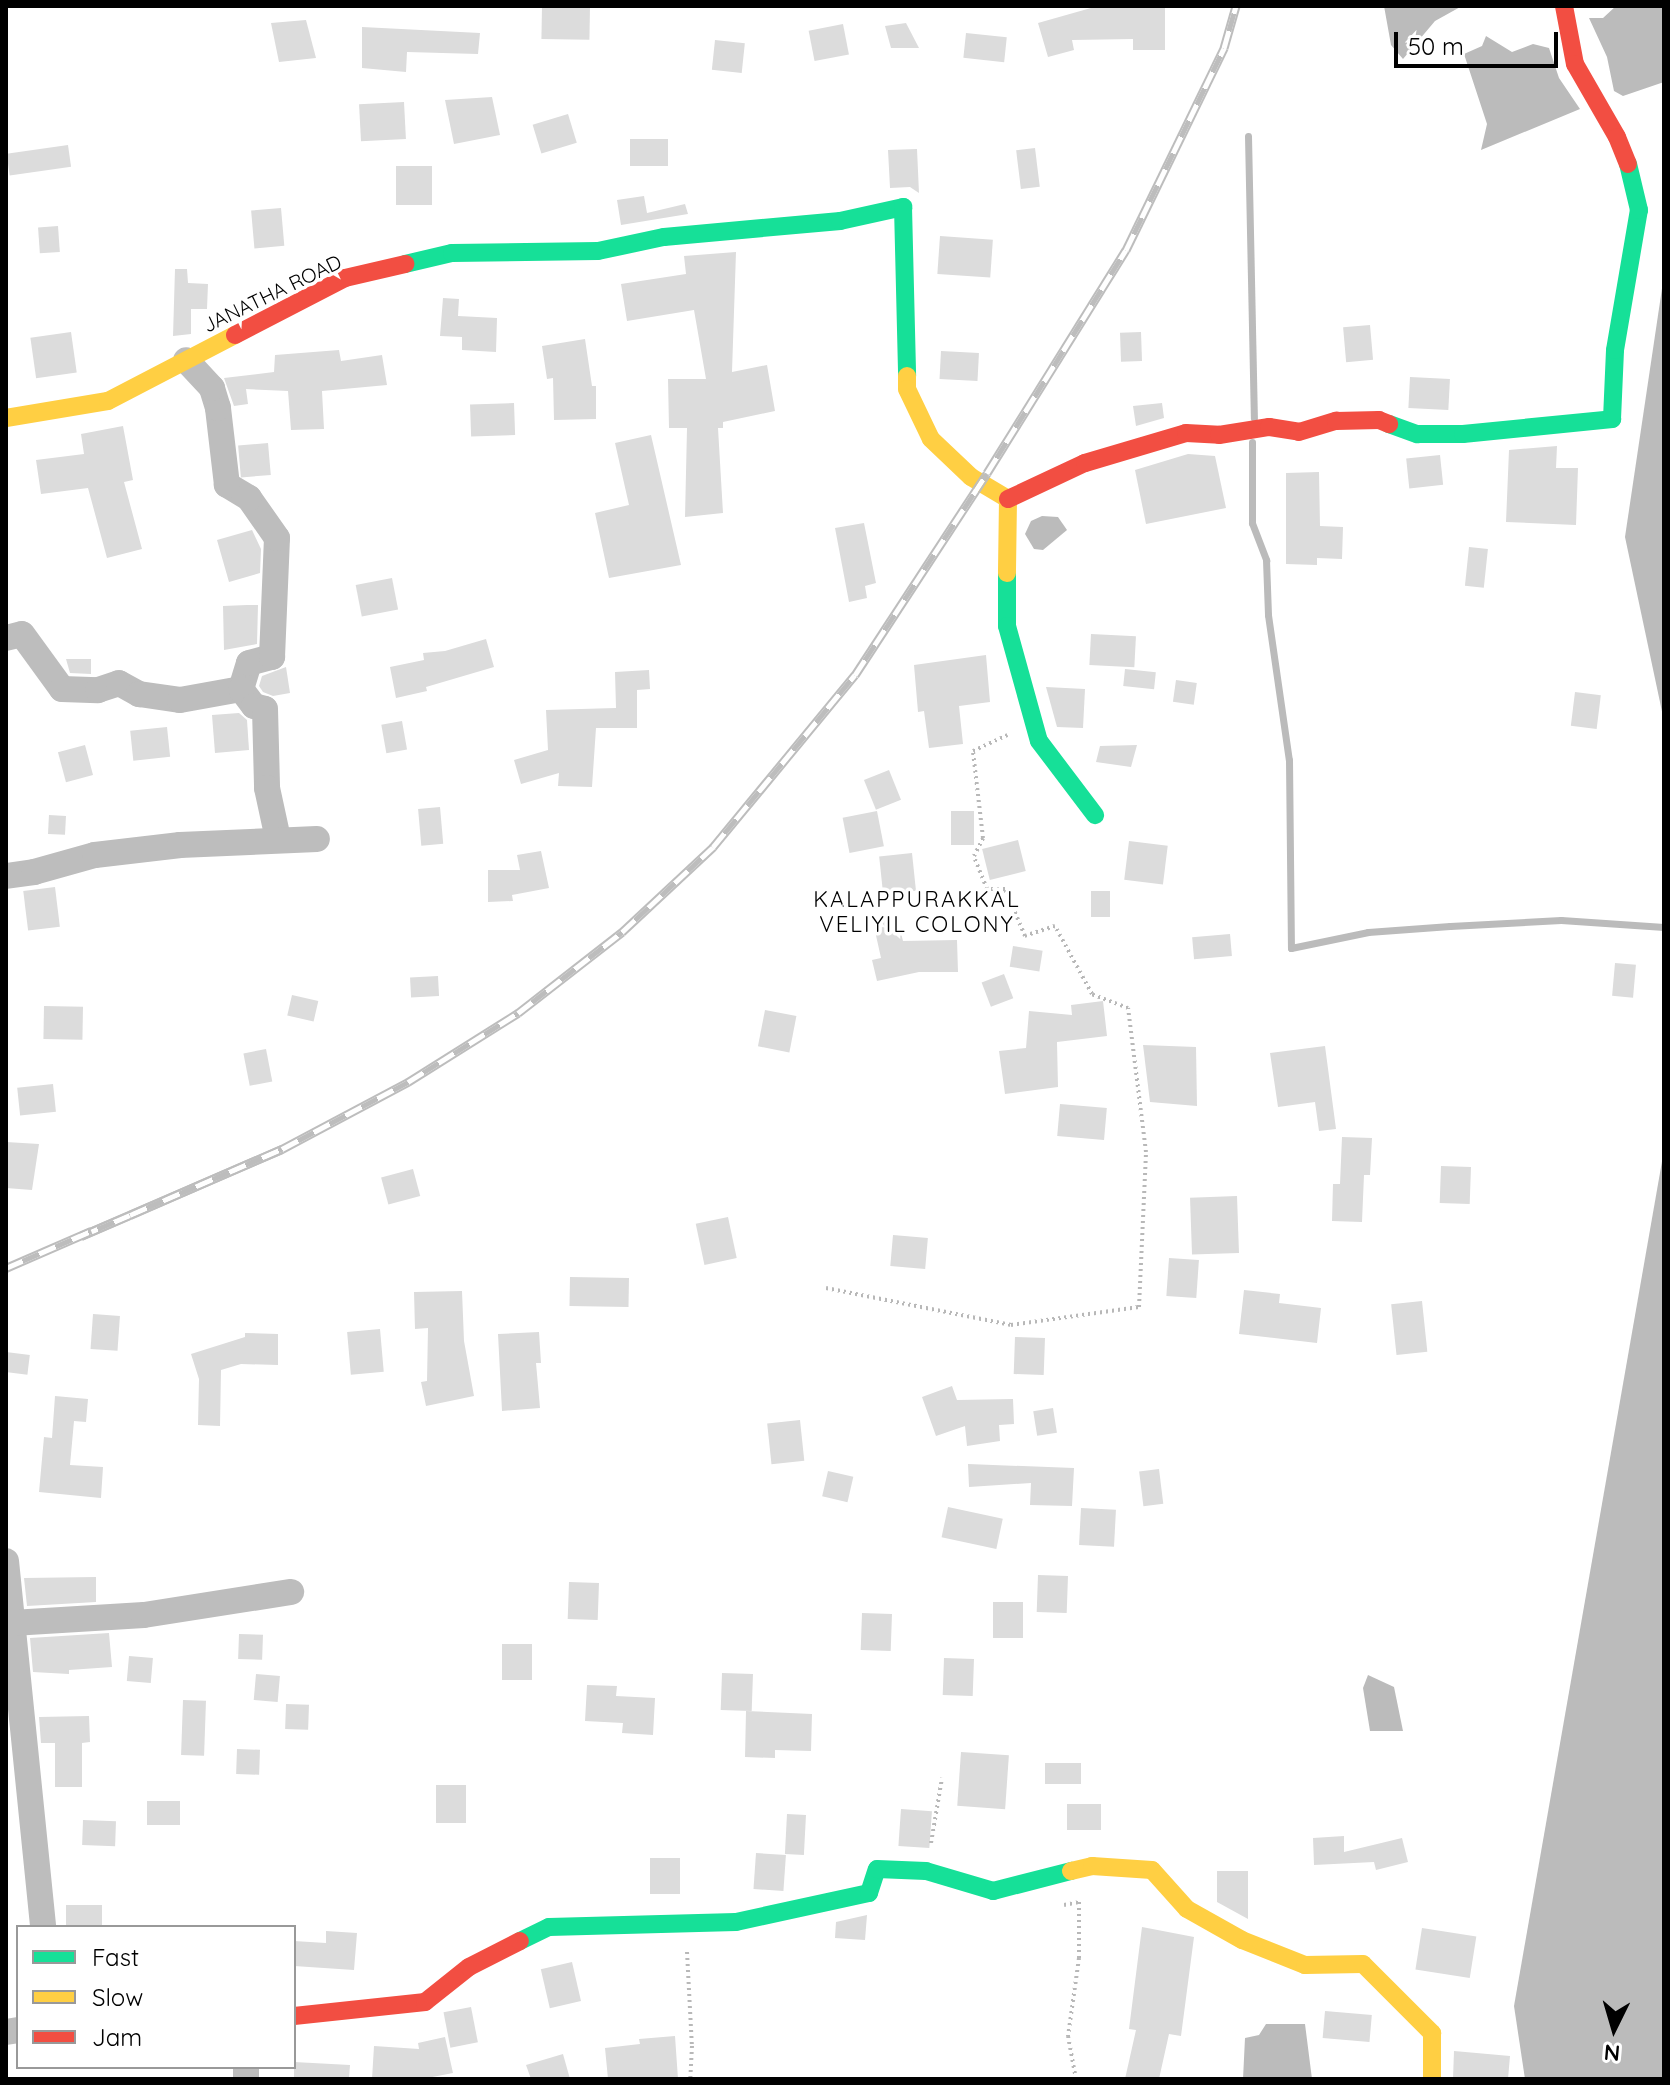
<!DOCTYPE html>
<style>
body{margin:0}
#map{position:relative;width:1670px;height:2085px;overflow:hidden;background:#fff;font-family:Quicksand,sans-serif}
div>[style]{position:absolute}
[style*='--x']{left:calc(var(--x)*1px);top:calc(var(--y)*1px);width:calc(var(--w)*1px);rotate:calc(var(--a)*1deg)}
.water>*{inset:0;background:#bbb}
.stream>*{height:7px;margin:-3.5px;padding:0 3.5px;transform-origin:3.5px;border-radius:3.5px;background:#bbb}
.building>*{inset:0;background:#dcdcdc;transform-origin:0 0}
.path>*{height:4px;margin-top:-2px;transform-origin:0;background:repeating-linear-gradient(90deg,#b8b8b8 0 2px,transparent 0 6px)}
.street>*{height:26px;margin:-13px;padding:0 13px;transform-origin:13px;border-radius:13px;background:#bdbdbd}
.fast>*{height:18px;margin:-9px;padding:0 9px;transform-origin:9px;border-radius:9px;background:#16e098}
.slow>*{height:18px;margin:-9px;padding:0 9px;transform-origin:9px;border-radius:9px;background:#ffcf43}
.jam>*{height:18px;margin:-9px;padding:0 9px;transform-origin:9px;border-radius:9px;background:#f24e42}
.rail>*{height:9px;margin-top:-4.5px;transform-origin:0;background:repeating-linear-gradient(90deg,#fff 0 18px,#bdbdbd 0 36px);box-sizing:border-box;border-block:2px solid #bdbdbd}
span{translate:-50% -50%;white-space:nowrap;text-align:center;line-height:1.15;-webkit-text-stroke:7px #fff;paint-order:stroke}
.street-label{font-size:20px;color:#000}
.neighbourhood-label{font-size:22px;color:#000;letter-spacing:2px}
.frame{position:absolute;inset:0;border:8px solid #000;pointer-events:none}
.legend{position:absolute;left:16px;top:1925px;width:280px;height:144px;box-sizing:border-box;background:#fff;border:2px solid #999;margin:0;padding:10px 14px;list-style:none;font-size:24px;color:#000}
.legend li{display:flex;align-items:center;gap:16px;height:40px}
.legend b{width:40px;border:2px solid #999}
.north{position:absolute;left:1574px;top:1989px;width:80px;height:80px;-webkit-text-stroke:6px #fff;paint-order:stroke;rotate:185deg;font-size:22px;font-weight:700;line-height:32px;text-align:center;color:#000}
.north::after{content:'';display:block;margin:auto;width:28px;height:36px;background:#000;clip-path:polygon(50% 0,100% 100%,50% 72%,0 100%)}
.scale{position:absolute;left:1394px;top:32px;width:164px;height:36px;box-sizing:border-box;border:4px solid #000;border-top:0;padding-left:10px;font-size:24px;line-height:28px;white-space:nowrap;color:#000;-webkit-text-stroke:6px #fff;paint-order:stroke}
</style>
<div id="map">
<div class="water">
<i style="clip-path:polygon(1384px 6px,1477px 6px,1462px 6px,1435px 21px,1403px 59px,1391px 45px)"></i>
<i style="clip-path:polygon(1616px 6px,1664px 6px,1664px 82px,1623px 96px,1614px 91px,1607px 57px,1589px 18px,1603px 18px)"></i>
<i style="clip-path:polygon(1486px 36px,1512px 52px,1533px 44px,1549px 48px,1559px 78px,1580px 109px,1481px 150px,1487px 124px,1464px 54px,1482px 46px)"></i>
<i style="clip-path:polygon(1664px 275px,1664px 721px,1625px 537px)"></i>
<i style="clip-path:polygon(1042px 516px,1058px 517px,1067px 530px,1043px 550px,1034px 549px,1025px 534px,1031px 521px)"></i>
<i style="clip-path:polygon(1664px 1150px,1664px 2079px,1525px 2079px,1514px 2006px)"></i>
<i style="clip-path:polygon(1368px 1675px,1394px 1687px,1403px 1731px,1370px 1731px,1363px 1688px)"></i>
<i style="clip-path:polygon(1266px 2024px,1305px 2024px,1312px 2079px,1243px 2079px,1245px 2038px,1259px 2035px)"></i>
</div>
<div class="stream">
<i style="--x:1248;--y:136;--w:282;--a:88.8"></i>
<i style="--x:1252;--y:442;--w:81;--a:90"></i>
<i style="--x:1252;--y:523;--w:40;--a:69"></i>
<i style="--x:1266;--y:560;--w:55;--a:87.9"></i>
<i style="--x:1268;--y:615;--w:147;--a:81.8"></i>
<i style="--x:1289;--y:760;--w:188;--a:89.4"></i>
<i style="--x:1291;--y:948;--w:79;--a:-11.7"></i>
<i style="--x:1368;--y:932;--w:82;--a:-4.2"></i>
<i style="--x:1450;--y:926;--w:111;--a:-3.1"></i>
<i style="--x:1561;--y:920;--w:103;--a:3.9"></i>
</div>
<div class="building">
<i style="left:542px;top:6px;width:48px;height:33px;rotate:1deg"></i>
<i style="clip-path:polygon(1098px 6px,1165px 7px,1165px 50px,1133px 50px,1133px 39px,1072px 40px,1074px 50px,1048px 57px,1038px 23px)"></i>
<i style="clip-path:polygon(306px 20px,316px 58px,279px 62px,271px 23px)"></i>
<i style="clip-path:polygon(906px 23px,919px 48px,891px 48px,885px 26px)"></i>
<i style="left:843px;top:24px;width:31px;height:35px;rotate:79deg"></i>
<i style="clip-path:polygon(362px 27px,480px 33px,478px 54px,407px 52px,406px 72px,362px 68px)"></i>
<i style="left:966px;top:33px;width:41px;height:25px;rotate:6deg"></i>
<i style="left:715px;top:40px;width:30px;height:30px;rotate:6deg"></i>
<i style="clip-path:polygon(492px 97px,500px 135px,454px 144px,445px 100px)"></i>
<i style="left:404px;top:102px;width:37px;height:45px;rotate:87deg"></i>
<i style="left:568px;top:114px;width:30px;height:37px;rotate:73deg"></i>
<i style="left:630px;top:139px;width:38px;height:27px"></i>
<i style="left:68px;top:145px;width:22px;height:62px;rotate:82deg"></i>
<i style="left:1035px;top:148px;width:39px;height:19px;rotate:83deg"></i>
<i style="clip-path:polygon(917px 149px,919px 193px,910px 187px,890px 188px,888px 150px)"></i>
<i style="left:432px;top:166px;width:39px;height:36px;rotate:90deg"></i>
<i style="clip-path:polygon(644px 196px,647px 213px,685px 204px,688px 214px,621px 225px,617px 200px)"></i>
<i style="left:281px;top:208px;width:38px;height:30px;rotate:85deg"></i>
<i style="left:58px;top:226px;width:26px;height:20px;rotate:86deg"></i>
<i style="left:940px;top:236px;width:53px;height:38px;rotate:4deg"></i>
<i style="clip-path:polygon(736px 252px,732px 372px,767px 365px,775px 411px,723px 422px,723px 428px,718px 428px,723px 513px,685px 517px,687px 428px,669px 428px,668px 379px,706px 379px,694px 310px,627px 321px,621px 284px,686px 274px,684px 256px)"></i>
<i style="clip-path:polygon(175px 269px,187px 269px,188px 283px,208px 284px,207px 309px,191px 309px,191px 334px,173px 336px)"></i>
<i style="clip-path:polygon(443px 298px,459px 299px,458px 316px,497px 318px,496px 352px,462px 350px,462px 337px,440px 336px)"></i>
<i style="left:1370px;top:325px;width:35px;height:27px;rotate:85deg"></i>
<i style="left:71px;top:332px;width:41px;height:41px;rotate:82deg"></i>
<i style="left:1141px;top:332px;width:29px;height:21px;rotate:88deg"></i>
<i style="clip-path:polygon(585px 339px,592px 386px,596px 386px,596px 419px,554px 420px,553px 378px,547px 379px,542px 346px)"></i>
<i style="clip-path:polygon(339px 350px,341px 361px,382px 355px,387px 385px,322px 391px,324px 429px,291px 430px,288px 391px,246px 389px,248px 404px,234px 406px,224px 378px,274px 372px,275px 355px)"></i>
<i style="left:941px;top:351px;width:38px;height:28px;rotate:3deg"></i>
<i style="left:1410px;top:377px;width:40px;height:31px;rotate:3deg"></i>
<i style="left:514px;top:403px;width:32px;height:44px;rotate:88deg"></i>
<i style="clip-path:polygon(1162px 403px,1164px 418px,1136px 426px,1133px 406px)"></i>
<i style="clip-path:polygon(123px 426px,133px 480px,124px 482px,142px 549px,107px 558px,88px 488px,41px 494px,36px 460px,84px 454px,81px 434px)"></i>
<i style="clip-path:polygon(651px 435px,681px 565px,609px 578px,595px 513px,629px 505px,615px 443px)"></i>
<i style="left:268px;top:443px;width:32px;height:30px;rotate:85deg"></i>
<i style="clip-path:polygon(1557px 446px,1556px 468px,1578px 468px,1576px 525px,1506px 522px,1509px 450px)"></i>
<i style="clip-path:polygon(1188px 454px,1215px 456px,1226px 508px,1146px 524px,1135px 470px)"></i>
<i style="left:1440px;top:455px;width:30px;height:34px;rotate:84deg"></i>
<i style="clip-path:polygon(1319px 472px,1320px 526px,1343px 527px,1342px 559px,1317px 558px,1317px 565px,1286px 564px,1286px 473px)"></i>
<i style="clip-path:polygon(864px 523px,876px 583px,865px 586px,867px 598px,849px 602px,835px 528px)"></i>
<i style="clip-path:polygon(252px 530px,261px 549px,260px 573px,229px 582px,217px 540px)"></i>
<i style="left:1469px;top:547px;width:19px;height:39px;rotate:6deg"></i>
<i style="left:392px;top:578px;width:32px;height:37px;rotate:79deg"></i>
<i style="clip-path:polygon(247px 605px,258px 605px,257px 644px,224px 650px,223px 606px)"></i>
<i style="left:1091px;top:634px;width:45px;height:31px;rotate:3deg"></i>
<i style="clip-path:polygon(486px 639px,494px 667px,426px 687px,427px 691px,396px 698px,390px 667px,424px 660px,423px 653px,445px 651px)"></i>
<i style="clip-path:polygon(986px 655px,990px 702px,959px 706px,963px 744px,929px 748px,924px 711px,918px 712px,914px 665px)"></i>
<i style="clip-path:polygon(66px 659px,91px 659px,91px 674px,70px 673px)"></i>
<i style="clip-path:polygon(286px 667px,290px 693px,273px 696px,263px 692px,259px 686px,262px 676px)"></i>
<i style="left:1125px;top:669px;width:31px;height:17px;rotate:6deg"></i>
<i style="clip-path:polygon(649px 670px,650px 689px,637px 690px,637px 728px,596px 728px,592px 787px,558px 786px,559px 773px,521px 784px,514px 760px,548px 750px,546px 710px,616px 708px,615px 672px)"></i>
<i style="left:1176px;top:680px;width:21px;height:22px;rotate:8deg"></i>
<i style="clip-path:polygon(1046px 687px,1085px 689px,1083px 728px,1057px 727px)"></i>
<i style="left:1575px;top:692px;width:26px;height:34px;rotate:7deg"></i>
<i style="clip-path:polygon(239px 713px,247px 720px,249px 750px,215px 753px,212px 715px)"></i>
<i style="left:402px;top:721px;width:29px;height:21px;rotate:80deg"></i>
<i style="left:167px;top:727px;width:30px;height:37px;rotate:84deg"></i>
<i style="left:85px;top:745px;width:31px;height:28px;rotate:75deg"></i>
<i style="clip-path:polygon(1137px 745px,1131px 767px,1096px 762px,1100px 746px)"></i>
<i style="left:889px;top:770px;width:32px;height:27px;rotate:68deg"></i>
<i style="left:440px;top:807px;width:37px;height:22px;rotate:85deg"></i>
<i style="left:877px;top:811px;width:36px;height:35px;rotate:79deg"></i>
<i style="left:951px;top:811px;width:23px;height:34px"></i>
<i style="left:49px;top:815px;width:17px;height:19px;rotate:3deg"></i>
<i style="left:1018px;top:840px;width:32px;height:37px;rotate:76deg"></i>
<i style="left:1129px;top:841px;width:39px;height:39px;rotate:7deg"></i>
<i style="clip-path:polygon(541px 851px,549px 888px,512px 895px,513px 901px,488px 902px,488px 870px,520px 870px,517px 855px)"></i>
<i style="left:912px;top:853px;width:38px;height:33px;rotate:84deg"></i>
<i style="left:55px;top:887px;width:40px;height:32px;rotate:83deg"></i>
<i style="left:1091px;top:891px;width:19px;height:26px"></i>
<i style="clip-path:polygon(897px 917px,903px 941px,957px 940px,958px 972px,919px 972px,877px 981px,872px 960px,881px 958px,873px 922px)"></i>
<i style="left:1230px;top:934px;width:22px;height:38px;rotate:85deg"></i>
<i style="left:1013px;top:946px;width:30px;height:21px;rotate:9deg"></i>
<i style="left:1615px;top:963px;width:21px;height:33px;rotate:5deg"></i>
<i style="left:1004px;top:974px;width:26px;height:24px;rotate:69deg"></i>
<i style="left:438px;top:976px;width:20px;height:28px;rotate:87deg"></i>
<i style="left:292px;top:995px;width:27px;height:21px;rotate:13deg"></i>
<i style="clip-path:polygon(1103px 1001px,1107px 1036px,1057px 1042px,1058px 1087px,1005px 1094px,999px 1051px,1026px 1048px,1029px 1011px,1072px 1015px,1071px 1005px)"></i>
<i style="left:44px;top:1006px;width:39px;height:33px;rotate:1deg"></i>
<i style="left:765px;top:1010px;width:32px;height:37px;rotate:11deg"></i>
<i style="clip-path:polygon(1143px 1045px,1196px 1047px,1197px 1106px,1150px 1102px)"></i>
<i style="clip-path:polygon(1325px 1046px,1336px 1129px,1319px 1131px,1315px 1102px,1278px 1107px,1270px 1053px)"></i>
<i style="left:266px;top:1049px;width:33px;height:23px;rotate:79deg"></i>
<i style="left:53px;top:1084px;width:28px;height:36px;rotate:84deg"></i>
<i style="left:1060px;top:1104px;width:47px;height:32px;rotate:5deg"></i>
<i style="clip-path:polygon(1342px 1137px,1372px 1138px,1370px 1175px,1364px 1175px,1362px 1222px,1332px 1221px,1333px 1184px,1340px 1184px)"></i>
<i style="clip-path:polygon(6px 1142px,39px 1144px,32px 1190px,6px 1188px)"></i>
<i style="left:1441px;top:1166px;width:30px;height:37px;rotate:2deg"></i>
<i style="left:413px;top:1169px;width:28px;height:33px;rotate:75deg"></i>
<i style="left:1237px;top:1196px;width:57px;height:47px;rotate:88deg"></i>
<i style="left:728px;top:1217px;width:42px;height:33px;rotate:78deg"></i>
<i style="left:893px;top:1235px;width:35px;height:31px;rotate:5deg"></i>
<i style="left:1169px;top:1258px;width:30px;height:38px;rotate:4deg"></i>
<i style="left:570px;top:1277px;width:59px;height:29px;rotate:1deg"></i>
<i style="clip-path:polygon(1244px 1290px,1280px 1294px,1279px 1303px,1321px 1308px,1317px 1343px,1239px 1334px)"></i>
<i style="clip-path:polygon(462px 1291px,464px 1341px,474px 1396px,426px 1406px,421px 1382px,427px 1381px,428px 1328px,415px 1329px,414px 1292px)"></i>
<i style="left:1422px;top:1301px;width:51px;height:31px;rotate:84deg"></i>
<i style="left:93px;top:1314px;width:27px;height:35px;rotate:4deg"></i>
<i style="left:380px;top:1329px;width:43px;height:33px;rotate:85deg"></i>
<i style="clip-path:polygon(539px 1332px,541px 1363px,536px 1363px,540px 1408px,502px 1411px,498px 1334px)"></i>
<i style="clip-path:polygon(245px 1333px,278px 1334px,278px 1365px,241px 1364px,221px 1370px,220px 1426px,198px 1425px,199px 1379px,191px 1354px,245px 1337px)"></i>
<i style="left:1015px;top:1337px;width:30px;height:37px;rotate:2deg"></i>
<i style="left:6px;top:1352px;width:24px;height:20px;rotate:7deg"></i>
<i style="clip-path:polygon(952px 1386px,957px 1400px,1013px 1399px,1014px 1424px,999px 1425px,1000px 1441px,967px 1446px,965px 1426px,936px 1436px,922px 1397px)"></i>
<i style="clip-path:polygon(55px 1396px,88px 1399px,86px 1422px,74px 1421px,70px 1465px,103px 1467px,101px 1498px,39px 1492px,44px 1437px,52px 1438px)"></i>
<i style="left:1053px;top:1408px;width:25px;height:20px;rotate:81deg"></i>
<i style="left:800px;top:1420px;width:41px;height:33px;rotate:84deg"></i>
<i style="clip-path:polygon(968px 1464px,1074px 1468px,1072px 1506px,1030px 1505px,1031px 1483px,969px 1487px)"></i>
<i style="left:1159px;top:1469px;width:35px;height:20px;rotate:83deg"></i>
<i style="left:828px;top:1471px;width:26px;height:26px;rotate:13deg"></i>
<i style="left:948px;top:1507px;width:56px;height:31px;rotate:12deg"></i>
<i style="left:1081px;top:1508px;width:35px;height:37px;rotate:3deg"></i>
<i style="left:1038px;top:1575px;width:30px;height:37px;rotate:2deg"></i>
<i style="clip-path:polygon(96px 1577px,96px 1602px,27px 1606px,24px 1578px)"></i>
<i style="left:569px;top:1582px;width:30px;height:37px;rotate:2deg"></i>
<i style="left:993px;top:1602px;width:30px;height:36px"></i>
<i style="left:862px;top:1613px;width:30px;height:37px;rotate:2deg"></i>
<i style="clip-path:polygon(109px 1633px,112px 1667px,69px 1670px,69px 1674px,33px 1672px,30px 1638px)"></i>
<i style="left:239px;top:1634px;width:24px;height:25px;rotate:2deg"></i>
<i style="left:502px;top:1644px;width:30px;height:36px"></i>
<i style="left:129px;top:1656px;width:24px;height:25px;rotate:5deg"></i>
<i style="left:944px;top:1658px;width:30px;height:37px;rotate:2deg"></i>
<i style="left:722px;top:1673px;width:31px;height:37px;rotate:2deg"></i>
<i style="left:256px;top:1674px;width:24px;height:26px;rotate:5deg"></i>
<i style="clip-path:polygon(587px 1685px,617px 1686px,616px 1696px,655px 1698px,653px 1735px,622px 1733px,623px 1723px,585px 1721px)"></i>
<i style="left:183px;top:1700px;width:23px;height:55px;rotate:2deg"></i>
<i style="left:286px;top:1704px;width:23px;height:25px;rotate:2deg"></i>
<i style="clip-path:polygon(746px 1711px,812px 1714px,811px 1751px,775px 1750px,775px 1758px,745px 1757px)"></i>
<i style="clip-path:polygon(89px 1716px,90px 1742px,82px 1743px,82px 1787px,55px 1787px,55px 1743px,41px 1743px,39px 1717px)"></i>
<i style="left:237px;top:1749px;width:23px;height:25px;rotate:2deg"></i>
<i style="left:961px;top:1752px;width:48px;height:54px;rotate:4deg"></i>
<i style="left:1045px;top:1763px;width:36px;height:21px"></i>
<i style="left:436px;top:1785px;width:30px;height:38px"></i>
<i style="left:147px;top:1801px;width:33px;height:24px"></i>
<i style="left:1067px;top:1804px;width:34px;height:26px"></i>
<i style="left:901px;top:1809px;width:31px;height:37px;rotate:4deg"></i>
<i style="left:787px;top:1814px;width:19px;height:40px;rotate:3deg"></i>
<i style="left:83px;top:1820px;width:33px;height:25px;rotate:2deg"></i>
<i style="clip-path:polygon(1344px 1836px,1344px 1852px,1402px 1838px,1408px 1862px,1376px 1870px,1374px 1862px,1314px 1865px,1313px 1838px)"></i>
<i style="left:756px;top:1853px;width:30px;height:36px;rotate:4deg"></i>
<i style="left:650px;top:1858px;width:30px;height:36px"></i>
<i style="clip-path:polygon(1217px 1871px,1248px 1871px,1248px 1919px,1217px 1902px)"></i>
<i style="left:102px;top:1905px;width:22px;height:36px;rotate:90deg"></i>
<i style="clip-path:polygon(867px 1915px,865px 1940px,835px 1938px,836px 1922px)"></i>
<i style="clip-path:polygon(1142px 1927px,1194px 1937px,1181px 2036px,1169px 2034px,1159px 2079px,1125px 2079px,1136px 2030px,1129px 2029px)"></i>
<i style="left:1422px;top:1928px;width:55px;height:42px;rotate:9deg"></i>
<i style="clip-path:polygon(326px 1931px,357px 1933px,354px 1970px,294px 1966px,294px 1941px,326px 1943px)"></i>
<i style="left:572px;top:1962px;width:40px;height:32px;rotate:77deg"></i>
<i style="left:471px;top:2007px;width:36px;height:28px;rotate:79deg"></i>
<i style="left:1325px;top:2011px;width:47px;height:27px;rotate:5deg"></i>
<i style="clip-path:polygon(675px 2036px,678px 2079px,608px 2079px,605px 2048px,640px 2044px,639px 2039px)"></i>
<i style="clip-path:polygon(445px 2037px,453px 2073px,422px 2079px,372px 2079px,374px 2046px,419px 2049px,418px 2043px)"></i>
<i style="clip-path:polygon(1454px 2051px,1510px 2056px,1508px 2079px,1453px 2079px)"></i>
<i style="clip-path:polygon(563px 2054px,570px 2079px,531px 2079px,526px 2065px)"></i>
<i style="clip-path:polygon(294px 2062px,350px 2065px,349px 2079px,294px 2079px)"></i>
</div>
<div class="path">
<i style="--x:826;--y:1288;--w:189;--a:11.3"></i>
<i style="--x:1011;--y:1325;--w:129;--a:-8"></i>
<i style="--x:1139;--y:1307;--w:155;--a:-87.4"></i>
<i style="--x:1146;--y:1152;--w:145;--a:-97.1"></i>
<i style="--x:1128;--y:1008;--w:39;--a:-159"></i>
<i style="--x:1092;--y:994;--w:77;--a:-118.6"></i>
<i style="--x:1055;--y:926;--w:32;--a:162"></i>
<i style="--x:1025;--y:936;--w:51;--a:-113.1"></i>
<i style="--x:1005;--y:889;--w:18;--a:180"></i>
<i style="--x:987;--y:889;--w:35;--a:-112"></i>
<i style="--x:974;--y:856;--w:20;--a:-63"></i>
<i style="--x:983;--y:838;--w:88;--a:-96.6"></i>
<i style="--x:973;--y:751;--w:38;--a:-25"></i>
<i style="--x:931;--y:1843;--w:66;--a:-80.4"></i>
<i style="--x:1064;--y:1905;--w:15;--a:-11"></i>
<i style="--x:1079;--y:1902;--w:56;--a:90"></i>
<i style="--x:1079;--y:1958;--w:79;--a:98"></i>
<i style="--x:1068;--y:2036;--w:44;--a:79.5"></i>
<i style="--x:687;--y:1952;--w:94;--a:87"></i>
<i style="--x:692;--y:2046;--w:33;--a:93"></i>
</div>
<div class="street">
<i style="--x:6;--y:638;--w:16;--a:-14"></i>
<i style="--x:22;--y:634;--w:68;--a:54"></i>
<i style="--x:62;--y:689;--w:36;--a:2"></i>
<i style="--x:98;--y:690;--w:22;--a:-18"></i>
<i style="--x:119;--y:683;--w:23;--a:29"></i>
<i style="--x:139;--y:694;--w:41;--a:8.3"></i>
<i style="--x:180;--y:700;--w:62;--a:-10.2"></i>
<i style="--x:241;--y:689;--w:27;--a:-73"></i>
<i style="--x:249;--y:663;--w:24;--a:-15"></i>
<i style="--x:272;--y:657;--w:119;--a:-87.6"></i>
<i style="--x:277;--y:538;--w:49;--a:-125"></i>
<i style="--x:249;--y:498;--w:26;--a:-149"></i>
<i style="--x:227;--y:485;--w:78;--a:-96.7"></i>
<i style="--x:218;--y:408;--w:21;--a:-107"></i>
<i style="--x:212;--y:388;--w:38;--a:-133"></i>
<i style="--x:241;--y:689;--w:21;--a:53"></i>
<i style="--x:254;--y:706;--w:11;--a:15"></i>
<i style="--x:265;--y:709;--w:79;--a:88.5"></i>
<i style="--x:267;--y:788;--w:52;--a:77.8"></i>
<i style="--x:6;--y:876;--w:28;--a:-8"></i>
<i style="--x:34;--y:872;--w:63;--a:-15.6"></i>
<i style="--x:95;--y:855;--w:86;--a:-6.7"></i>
<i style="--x:180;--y:845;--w:137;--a:-2.5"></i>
<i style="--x:6;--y:1561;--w:368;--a:84.2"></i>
<i style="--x:12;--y:1623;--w:132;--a:-3.5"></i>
<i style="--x:144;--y:1615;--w:149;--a:-8.9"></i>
<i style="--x:6;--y:2032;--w:12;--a:-9"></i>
<i style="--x:246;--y:2079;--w:12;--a:-90"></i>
</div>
<div class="fast">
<i style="--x:405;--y:264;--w:48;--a:-13.2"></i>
<i style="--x:452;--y:253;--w:146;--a:-0.8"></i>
<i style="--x:598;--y:251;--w:67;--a:-12"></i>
<i style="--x:664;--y:237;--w:177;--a:-5.2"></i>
<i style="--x:840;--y:221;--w:65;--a:-12.5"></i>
<i style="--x:903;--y:207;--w:169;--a:88.6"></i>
<i style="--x:1389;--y:424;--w:30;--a:20"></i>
<i style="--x:1417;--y:434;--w:46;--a:0"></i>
<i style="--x:1463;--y:434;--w:150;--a:-5.7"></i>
<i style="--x:1612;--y:419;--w:69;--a:-87.5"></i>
<i style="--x:1615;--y:350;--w:142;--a:-80.3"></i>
<i style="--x:1639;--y:210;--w:47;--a:-103.4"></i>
<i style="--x:1007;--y:573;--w:53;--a:90"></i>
<i style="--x:1007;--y:626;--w:119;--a:74.5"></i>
<i style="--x:1039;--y:741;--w:93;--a:52.9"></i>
<i style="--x:520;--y:1941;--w:32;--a:-26"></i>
<i style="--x:549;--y:1927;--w:187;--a:-1.5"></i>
<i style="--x:736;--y:1922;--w:136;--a:-12.3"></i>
<i style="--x:869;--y:1893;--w:25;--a:-72"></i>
<i style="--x:877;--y:1869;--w:49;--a:2.3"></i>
<i style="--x:926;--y:1871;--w:70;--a:16.6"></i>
<i style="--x:993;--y:1891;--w:81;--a:-14.4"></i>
</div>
<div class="slow">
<i style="--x:907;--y:376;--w:13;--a:90"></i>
<i style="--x:907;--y:389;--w:55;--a:64.4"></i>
<i style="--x:931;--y:439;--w:55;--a:43.5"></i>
<i style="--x:971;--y:477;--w:43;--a:30.7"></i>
<i style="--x:1008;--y:499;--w:74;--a:90.8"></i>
<i style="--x:6;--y:418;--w:103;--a:-9.5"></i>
<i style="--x:108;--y:401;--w:143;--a:-27.5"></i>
<i style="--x:1071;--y:1871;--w:22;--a:-13"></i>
<i style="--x:1092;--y:1866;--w:60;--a:3.8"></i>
<i style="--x:1152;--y:1870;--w:52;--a:48.1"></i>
<i style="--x:1187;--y:1909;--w:63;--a:29.4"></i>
<i style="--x:1242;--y:1940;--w:68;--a:21.6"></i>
<i style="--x:1305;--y:1965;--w:58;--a:-1"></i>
<i style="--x:1363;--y:1964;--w:98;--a:45"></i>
<i style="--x:1432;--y:2033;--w:46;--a:90"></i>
</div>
<div class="jam">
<i style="--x:1564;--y:6;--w:59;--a:79.3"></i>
<i style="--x:1575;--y:64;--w:84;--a:60.1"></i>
<i style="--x:1617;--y:137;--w:29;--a:68"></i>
<i style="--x:235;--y:335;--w:124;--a:-27.4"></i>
<i style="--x:345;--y:278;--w:62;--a:-13.1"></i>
<i style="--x:1008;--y:499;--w:85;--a:-25.1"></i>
<i style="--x:1085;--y:463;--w:105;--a:-16.5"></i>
<i style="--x:1186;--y:433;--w:33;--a:3"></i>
<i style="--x:1219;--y:435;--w:51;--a:-9.1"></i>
<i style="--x:1269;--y:427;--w:30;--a:9"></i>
<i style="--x:1299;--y:432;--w:39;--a:-17"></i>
<i style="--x:1336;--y:421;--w:43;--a:-1.3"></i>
<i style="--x:1379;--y:420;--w:11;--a:22"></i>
<i style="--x:294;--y:2016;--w:132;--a:-6.1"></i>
<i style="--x:425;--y:2002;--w:56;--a:-38.5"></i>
<i style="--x:469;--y:1967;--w:57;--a:-27"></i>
</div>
<div class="rail">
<i style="--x:282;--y:1149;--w:219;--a:156.6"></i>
<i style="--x:81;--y:1236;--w:53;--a:-23.2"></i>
<i style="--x:130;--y:1215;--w:166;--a:-23.5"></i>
<i style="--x:282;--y:1149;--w:143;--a:-28"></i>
<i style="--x:408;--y:1082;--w:130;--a:-32.1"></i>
<i style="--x:518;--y:1013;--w:132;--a:-37.9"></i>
<i style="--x:622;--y:932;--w:125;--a:-43"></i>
<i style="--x:713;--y:847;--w:223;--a:-50.5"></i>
<i style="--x:855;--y:675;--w:241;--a:-56.8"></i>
<i style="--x:987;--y:473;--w:263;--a:-58.1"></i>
<i style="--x:1126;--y:250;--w:225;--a:-64.1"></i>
<i style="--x:1224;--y:48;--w:44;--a:-74.1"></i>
<i style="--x:6;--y:1268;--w:93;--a:-23.5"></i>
</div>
<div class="street-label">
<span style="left:272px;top:293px;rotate:-26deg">JANATHA ROAD</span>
</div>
<div class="neighbourhood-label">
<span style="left:917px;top:912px">KALAPPURAKKAL<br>VELIYIL COLONY</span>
</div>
<div class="frame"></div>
<ul class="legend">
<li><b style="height:10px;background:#16e098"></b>Fast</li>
<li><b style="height:10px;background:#ffcf43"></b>Slow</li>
<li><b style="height:10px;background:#f24e42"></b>Jam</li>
</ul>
<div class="north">N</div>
<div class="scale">50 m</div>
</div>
